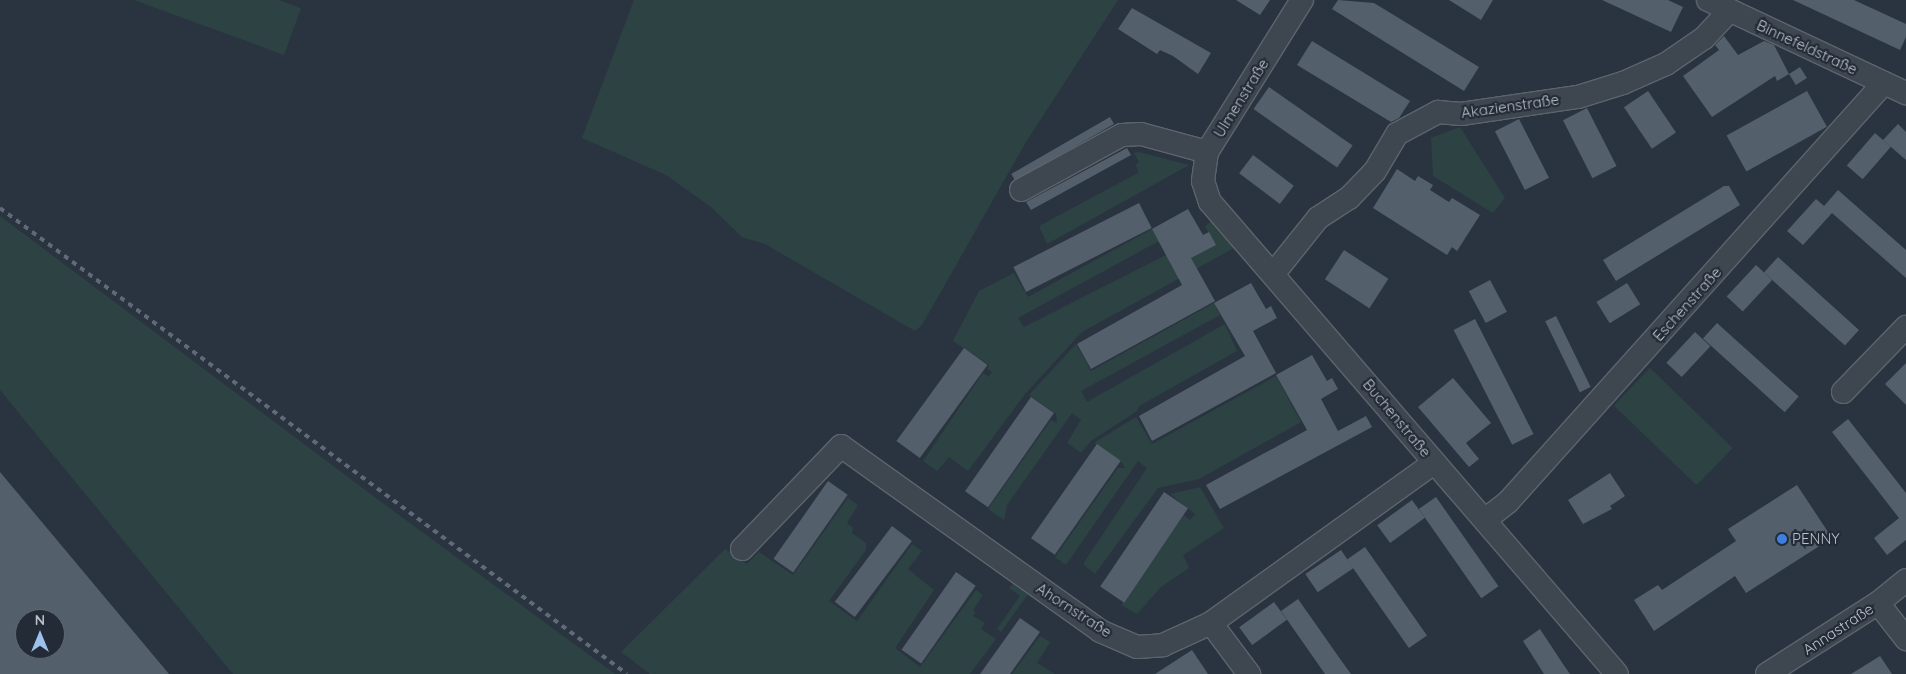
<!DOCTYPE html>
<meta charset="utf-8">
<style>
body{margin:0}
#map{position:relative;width:1906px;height:674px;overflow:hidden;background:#2a3440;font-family:Quicksand,sans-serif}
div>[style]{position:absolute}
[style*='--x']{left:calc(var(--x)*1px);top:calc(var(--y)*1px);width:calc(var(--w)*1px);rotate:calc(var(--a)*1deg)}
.green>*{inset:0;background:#2d4242;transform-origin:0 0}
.building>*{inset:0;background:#535f6b;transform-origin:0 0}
.roads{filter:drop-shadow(1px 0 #5c646d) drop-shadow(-1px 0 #5c646d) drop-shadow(0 1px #5c646d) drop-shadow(0 -1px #5c646d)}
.minor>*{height:22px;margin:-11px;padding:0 11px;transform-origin:11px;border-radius:11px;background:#3e4650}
.rail>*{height:4px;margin-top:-2px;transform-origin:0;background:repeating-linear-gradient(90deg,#606a77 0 5px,transparent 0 10px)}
.dots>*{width:14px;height:14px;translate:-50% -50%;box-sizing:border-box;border:2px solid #222b36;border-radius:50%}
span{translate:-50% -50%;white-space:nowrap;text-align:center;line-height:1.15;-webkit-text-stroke:4.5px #222b36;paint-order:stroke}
.street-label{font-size:15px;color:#bbc1ca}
.poi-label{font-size:15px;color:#bbc1ca}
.left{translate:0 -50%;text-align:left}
.north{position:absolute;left:15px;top:609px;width:50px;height:50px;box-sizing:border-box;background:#222b36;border:1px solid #5f6771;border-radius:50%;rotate:0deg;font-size:14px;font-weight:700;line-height:20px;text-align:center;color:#bbc1ca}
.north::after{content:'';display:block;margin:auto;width:18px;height:22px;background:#9cbfee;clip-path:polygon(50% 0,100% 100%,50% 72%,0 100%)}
</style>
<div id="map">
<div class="green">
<i style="clip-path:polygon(134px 0,279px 0,301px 8px,284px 55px)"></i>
<i style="clip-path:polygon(634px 0,1118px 0,1026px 142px,922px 325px,915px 331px,765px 244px,742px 237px,711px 207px,666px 175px,582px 138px)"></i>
<i style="clip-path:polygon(1460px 127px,1505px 198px,1493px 213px,1433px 176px,1431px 138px)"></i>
<i style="clip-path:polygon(1139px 152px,1189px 165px,1047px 244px,1039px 226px,1138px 173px,1136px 164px,1139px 162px,1134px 153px)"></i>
<i style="clip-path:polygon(0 216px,376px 498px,615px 674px,233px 674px,0 390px)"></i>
<i style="clip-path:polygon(1212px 221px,1236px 247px,1082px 332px,1025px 394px,968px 471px,949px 457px,937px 471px,923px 461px,983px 373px,989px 377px,992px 372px,987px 369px,989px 365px,953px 341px,979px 291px,1014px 273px,1028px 297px,1152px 229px,1159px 241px,1018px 318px,1024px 327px,1166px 255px,1215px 245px,1205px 226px)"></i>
<i style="clip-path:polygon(1214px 303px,1220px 315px,1081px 391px,1087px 402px,1225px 324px,1237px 351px,1139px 406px,1137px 411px,1091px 441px,1081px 453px,1067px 443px,1081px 420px,1072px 413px,1007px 505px,1004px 520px,988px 509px,1051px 420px,1057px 423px,1056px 414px,1029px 395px,1076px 344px,1091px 371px)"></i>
<i style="left:1650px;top:368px;width:115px;height:52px;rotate:44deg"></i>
<i style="clip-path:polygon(1276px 376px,1301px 422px,1199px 479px,1158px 488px,1095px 574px,1083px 564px,1147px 468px,1138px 461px,1066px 565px,1055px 557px,1118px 468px,1125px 468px,1121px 461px,1094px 443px,1136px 417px,1152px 444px)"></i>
<i style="clip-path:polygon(1200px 487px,1224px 528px,1183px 555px,1189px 568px,1161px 587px,1137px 614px,1121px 605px,1184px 515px,1190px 520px,1195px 514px,1170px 494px)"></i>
<i style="clip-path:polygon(848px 498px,858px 505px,847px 523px,853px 528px,852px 533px,866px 543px,866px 550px,829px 601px,857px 621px,912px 544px,922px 551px,908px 569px,934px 590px,895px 648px,920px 667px,976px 590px,983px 595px,973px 610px,976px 612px,973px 616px,985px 623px,981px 629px,996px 639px,970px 674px,650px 674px,621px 652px,725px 549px,747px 564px,759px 552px,793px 575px)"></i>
<i style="clip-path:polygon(1013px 584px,1028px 594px,1001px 632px,997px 629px,1020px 596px,1009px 588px)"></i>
<i style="clip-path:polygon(1040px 636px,1050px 642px,1037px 663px,1055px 674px,1012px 674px)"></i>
</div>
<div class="building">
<i style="clip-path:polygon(1236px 0,1270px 0,1260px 15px)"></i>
<i style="clip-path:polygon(1338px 0,1374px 3px,1479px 67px,1464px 91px,1332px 9px)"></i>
<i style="clip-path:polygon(1449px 0,1493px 0,1481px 20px)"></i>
<i style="clip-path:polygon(1602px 0,1668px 0,1683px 7px,1671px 32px)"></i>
<i style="clip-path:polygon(1793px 0,1854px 0,1906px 24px,1906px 37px,1900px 50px)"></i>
<i style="clip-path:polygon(1132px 8px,1211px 53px,1198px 74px,1173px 56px,1160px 50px,1157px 54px,1118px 29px)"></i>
<i style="clip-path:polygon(1724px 36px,1738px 55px,1764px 41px,1774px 45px,1789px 74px,1777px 81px,1775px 76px,1712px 117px,1683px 76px,1719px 50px,1715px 45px)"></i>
<i style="clip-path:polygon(1312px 41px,1410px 101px,1399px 118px,1391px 122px,1297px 65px)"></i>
<i style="left:1800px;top:67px;width:13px;height:13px;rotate:58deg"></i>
<i style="left:1269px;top:87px;width:102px;height:27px;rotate:35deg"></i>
<i style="left:1648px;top:91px;width:50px;height:29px;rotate:56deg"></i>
<i style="left:1807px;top:91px;width:41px;height:92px;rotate:61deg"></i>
<i style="left:1587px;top:108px;width:65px;height:27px;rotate:63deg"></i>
<i style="left:1110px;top:117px;width:8px;height:114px;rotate:60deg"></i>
<i style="left:1519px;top:119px;width:66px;height:27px;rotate:63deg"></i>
<i style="clip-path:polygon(1898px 124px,1906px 132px,1906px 160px,1883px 140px)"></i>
<i style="left:1875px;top:133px;width:21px;height:43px;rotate:41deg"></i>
<i style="clip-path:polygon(1127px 148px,1131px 155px,1031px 210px,1026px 202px)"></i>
<i style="left:1253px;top:155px;width:51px;height:23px;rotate:37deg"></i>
<i style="clip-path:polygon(1397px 169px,1415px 181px,1418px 176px,1433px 185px,1430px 190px,1449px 202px,1452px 198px,1480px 215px,1457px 251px,1452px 247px,1447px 255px,1373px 208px)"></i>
<i style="clip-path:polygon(1724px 186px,1729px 186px,1740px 205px,1616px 281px,1603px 260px)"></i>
<i style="clip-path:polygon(1838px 190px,1906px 250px,1906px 278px,1832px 213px,1803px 245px,1787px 231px,1816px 199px,1824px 206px)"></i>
<i style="left:1139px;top:203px;width:28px;height:141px;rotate:63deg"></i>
<i style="clip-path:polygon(1188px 209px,1203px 235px,1209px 232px,1216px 245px,1191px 258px,1215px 301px,1091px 369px,1077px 344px,1182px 285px,1152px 229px)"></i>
<i style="left:1344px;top:250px;width:53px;height:35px;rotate:33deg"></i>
<i style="left:1778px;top:257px;width:109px;height:21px;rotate:42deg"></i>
<i style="left:1756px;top:265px;width:22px;height:43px;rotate:43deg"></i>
<i style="left:1490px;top:280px;width:36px;height:24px;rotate:62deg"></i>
<i style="clip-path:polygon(1251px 283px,1266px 309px,1271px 306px,1277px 318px,1253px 331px,1276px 373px,1152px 441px,1139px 416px,1245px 356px,1214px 303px)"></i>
<i style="left:1627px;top:283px;width:25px;height:36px;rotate:58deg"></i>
<i style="left:1556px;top:316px;width:79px;height:12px;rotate:64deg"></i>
<i style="left:1475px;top:319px;width:129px;height:24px;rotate:63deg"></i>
<i style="left:1717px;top:323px;width:110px;height:21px;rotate:42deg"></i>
<i style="left:1695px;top:332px;width:21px;height:42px;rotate:43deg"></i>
<i style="left:964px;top:348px;width:29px;height:115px;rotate:36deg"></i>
<i style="clip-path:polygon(1312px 355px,1327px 381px,1332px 378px,1338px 389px,1321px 399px,1338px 431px,1366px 416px,1372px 427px,1220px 509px,1206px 485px,1307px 430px,1276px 375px)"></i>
<i style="clip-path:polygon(1906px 363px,1906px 405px,1885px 384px)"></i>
<i style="clip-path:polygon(1453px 378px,1491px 423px,1466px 443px,1479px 459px,1469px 467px,1418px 407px)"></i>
<i style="left:1031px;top:397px;width:28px;height:115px;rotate:35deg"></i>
<i style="clip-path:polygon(1848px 419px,1906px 493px,1906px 540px,1887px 555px,1874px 538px,1899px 518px,1832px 432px)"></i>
<i style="left:1097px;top:444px;width:29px;height:115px;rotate:35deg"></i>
<i style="clip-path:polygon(evenodd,0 472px,169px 674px,0 674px,0 472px,25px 619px,55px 619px,55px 649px,25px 649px,25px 619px)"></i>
<i style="clip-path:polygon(1610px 473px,1625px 496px,1610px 506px,1612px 509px,1583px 524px,1568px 500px)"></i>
<i style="left:828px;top:481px;width:24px;height:95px;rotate:35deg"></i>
<i style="clip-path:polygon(1797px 485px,1832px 538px,1746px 593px,1735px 576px,1654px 631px,1634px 600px,1658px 585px,1662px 590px,1736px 541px,1728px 529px)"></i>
<i style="left:1164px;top:492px;width:29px;height:114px;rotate:34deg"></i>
<i style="left:1436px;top:497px;width:109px;height:21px;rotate:55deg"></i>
<i style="left:1412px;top:500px;width:22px;height:43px;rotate:54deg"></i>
<i style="left:892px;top:526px;width:25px;height:95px;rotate:37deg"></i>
<i style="left:1365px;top:547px;width:108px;height:22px;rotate:55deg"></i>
<i style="left:1341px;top:550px;width:22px;height:43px;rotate:56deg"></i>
<i style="left:956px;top:572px;width:24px;height:95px;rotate:35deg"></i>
<i style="clip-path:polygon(1298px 599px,1343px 663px,1351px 674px,1325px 674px,1281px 611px)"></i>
<i style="left:1274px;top:602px;width:22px;height:43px;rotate:54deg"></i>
<i style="clip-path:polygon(1020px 618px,1040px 632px,1010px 674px,980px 674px)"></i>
<i style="clip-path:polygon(1540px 629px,1563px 664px,1570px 674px,1544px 674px,1523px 641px)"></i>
<i style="clip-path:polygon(1192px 650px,1208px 674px,1155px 674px)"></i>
<i style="clip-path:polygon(1880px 656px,1892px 674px,1851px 674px)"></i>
</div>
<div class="roads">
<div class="minor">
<i style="--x:1708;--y:0;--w:219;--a:25.2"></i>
<i style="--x:1207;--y:152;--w:29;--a:98"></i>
<i style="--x:1203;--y:181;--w:22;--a:72"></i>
<i style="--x:1210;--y:202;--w:623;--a:49.23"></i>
<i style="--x:1021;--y:190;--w:115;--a:-28.6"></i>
<i style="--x:1122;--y:135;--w:19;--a:-3"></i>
<i style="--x:1141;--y:134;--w:68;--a:15.3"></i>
<i style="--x:1207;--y:152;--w:179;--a:-58"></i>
<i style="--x:1274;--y:273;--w:70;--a:-51.3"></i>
<i style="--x:1318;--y:218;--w:37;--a:-33"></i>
<i style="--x:1349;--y:198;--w:37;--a:-46"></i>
<i style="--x:1375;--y:171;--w:43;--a:-59.3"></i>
<i style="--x:1397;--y:134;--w:47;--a:-28.2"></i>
<i style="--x:1438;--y:112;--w:23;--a:5"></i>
<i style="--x:1461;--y:114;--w:118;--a:-8.3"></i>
<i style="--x:1578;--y:97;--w:47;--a:-17.3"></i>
<i style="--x:1623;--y:83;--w:47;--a:-23.8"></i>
<i style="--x:1666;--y:64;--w:46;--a:-34.4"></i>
<i style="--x:1704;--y:38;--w:38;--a:-47"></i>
<i style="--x:1843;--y:392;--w:91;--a:-45.9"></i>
<i style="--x:1485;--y:520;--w:29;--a:-38"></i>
<i style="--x:1508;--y:502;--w:563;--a:-48.1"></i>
<i style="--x:742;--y:549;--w:143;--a:-46.1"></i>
<i style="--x:841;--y:446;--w:318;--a:35.5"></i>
<i style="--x:1100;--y:631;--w:40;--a:23.4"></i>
<i style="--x:1137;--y:647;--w:26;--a:-4"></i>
<i style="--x:1163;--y:645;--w:53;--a:-24.6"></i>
<i style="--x:1211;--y:623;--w:274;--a:-35.7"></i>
<i style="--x:1878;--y:603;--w:46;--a:52.1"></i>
<i style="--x:1211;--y:623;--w:64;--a:53.3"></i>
<i style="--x:1767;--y:674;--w:132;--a:-32.6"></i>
<i style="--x:1878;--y:603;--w:36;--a:-39"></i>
</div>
</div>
<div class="rail">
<i style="--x:0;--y:208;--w:781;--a:36.62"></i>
</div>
<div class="dots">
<i style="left:1782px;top:539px;background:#3f7fe0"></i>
</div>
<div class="street-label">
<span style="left:1807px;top:47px;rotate:25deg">Binnefeldstraße</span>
<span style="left:1241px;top:98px;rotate:-58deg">Ulmenstraße</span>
<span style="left:1510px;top:106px;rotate:-8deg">Akazienstraße</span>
<span style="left:1687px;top:304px;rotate:-48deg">Eschenstraße</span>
<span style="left:1397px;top:418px;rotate:50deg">Buchenstraße</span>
<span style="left:1074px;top:610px;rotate:33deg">Ahornstraße</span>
<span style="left:1838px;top:629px;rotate:-33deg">Annastraße</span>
</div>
<div class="poi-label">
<span class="left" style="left:1792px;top:539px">PENNY</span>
</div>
<div class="north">N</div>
</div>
